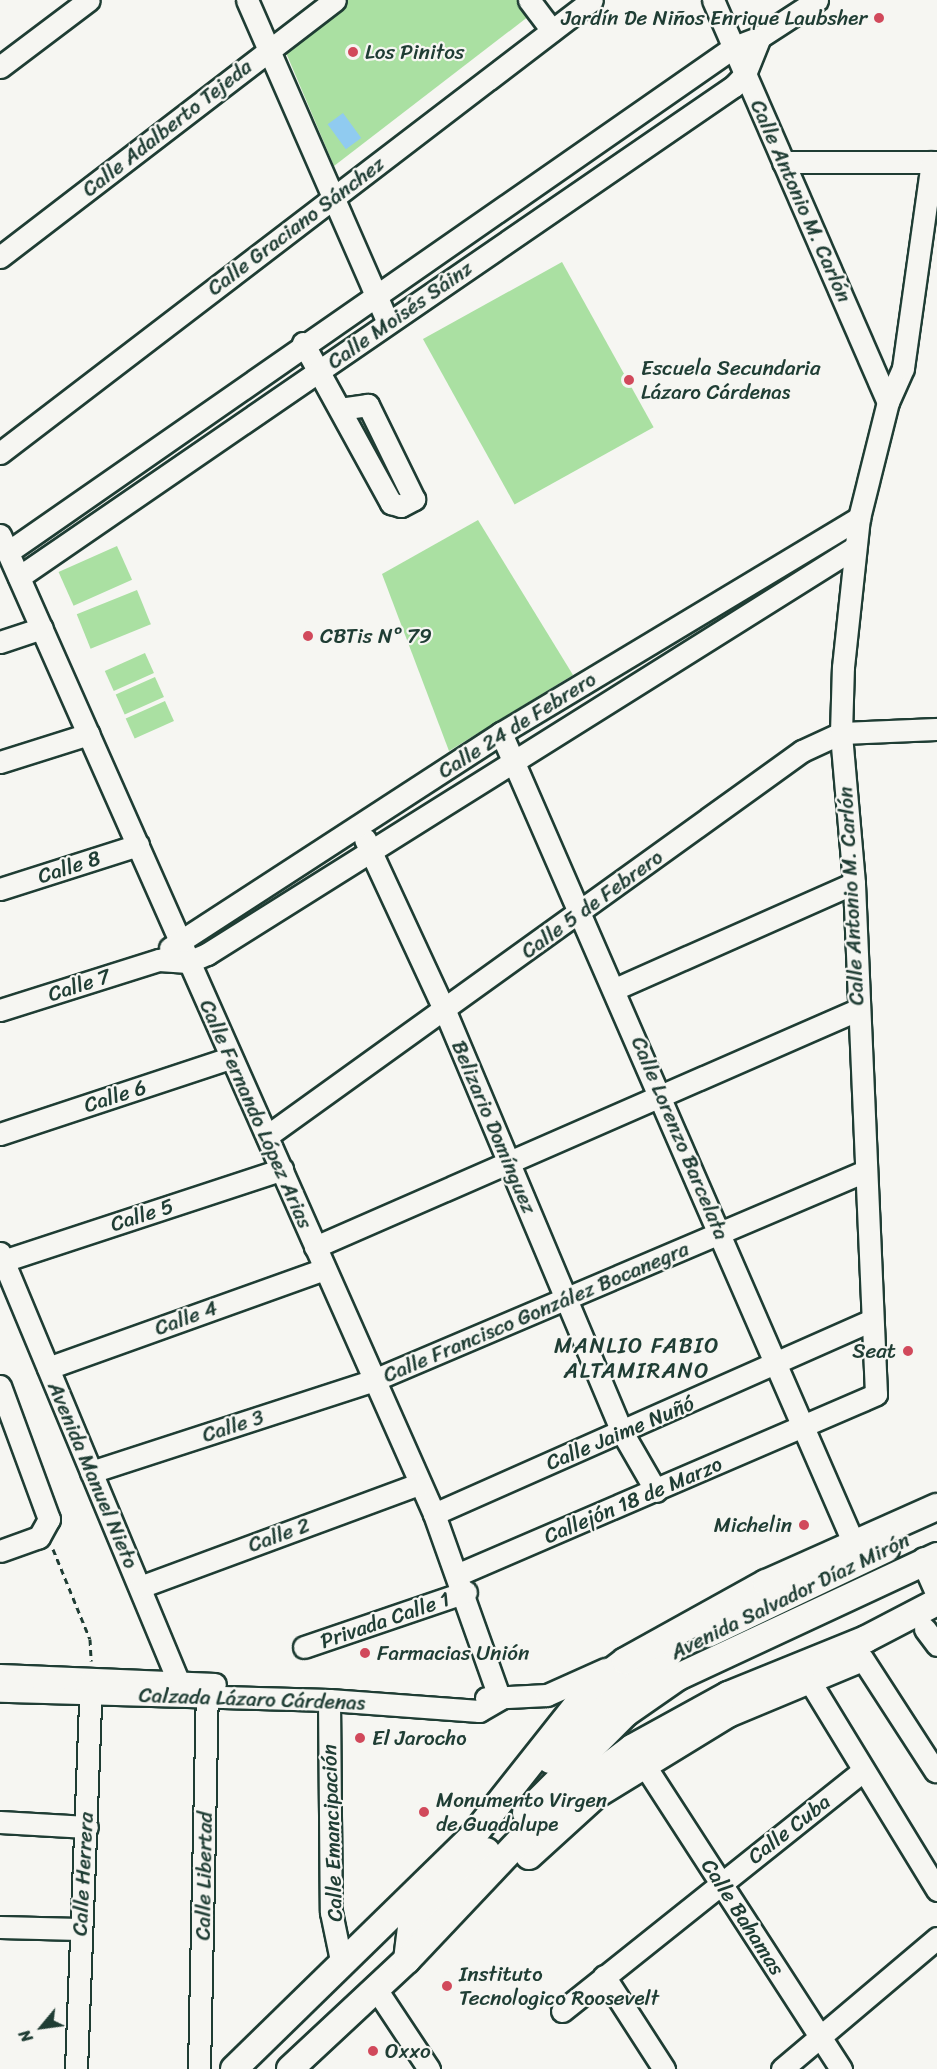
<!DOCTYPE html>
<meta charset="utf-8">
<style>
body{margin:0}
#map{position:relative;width:937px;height:2069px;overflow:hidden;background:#f6f6f2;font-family:Sriracha,sans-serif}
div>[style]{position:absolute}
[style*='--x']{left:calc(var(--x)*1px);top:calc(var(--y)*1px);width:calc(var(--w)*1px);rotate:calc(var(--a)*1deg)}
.green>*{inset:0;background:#aae0a2;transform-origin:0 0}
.water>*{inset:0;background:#90cbf0;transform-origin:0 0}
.path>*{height:3px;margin-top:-1.5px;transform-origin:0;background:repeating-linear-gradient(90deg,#1f3d34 0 6px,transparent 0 10.5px)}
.roads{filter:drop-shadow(2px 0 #1f3d34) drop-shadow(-2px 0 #1f3d34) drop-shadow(0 2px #1f3d34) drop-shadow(0 -2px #1f3d34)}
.minor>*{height:21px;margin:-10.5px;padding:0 10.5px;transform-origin:10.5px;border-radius:10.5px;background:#f6f6f2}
.major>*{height:26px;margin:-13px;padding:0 13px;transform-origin:13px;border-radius:13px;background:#f6f6f2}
.dots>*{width:16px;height:16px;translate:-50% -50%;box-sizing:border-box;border:3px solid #f6f6f2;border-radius:50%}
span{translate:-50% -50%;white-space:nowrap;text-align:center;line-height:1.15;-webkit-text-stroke:4.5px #f6f6f2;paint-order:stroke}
.poi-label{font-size:21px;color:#1f3d34}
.right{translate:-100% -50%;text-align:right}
.left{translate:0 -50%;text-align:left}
.street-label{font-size:21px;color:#1f3d34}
.neighbourhood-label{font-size:22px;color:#1f3d34;letter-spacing:1.5px}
.north{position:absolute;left:12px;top:1997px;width:60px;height:60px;-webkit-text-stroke:4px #f6f6f2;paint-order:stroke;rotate:241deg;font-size:16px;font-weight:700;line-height:24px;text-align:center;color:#1f3d34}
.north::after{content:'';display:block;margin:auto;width:21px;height:27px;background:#1f3d34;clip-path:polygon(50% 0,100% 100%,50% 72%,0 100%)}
</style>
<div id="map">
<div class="green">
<i style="clip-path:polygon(348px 0,517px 0,529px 16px,334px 166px,284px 48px)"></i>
<i style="left:562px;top:262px;width:189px;height:159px;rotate:61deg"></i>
<i style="clip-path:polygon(478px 520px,573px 675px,449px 751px,382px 574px)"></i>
<i style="left:117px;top:546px;width:37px;height:64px;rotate:66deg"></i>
<i style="left:137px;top:590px;width:37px;height:65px;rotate:68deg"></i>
<i style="left:145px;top:653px;width:22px;height:44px;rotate:66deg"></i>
<i style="left:155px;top:677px;width:22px;height:43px;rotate:66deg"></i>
<i style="left:165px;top:701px;width:22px;height:43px;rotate:66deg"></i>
</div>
<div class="water">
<i style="left:343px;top:113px;width:31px;height:19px;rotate:54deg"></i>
</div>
<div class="path">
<i style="--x:53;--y:1549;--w:97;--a:67.7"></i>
<i style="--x:90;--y:1639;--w:22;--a:87"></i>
</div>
<div class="roads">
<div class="minor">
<i style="--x:247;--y:0;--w:352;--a:66.4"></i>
<i style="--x:529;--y:0;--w:38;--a:53"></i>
<i style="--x:713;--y:0;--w:438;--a:66.5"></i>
<i style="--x:0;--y:67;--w:111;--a:-37"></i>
<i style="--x:783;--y:162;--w:154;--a:0"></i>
<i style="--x:0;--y:257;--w:422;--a:-37.5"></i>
<i style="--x:303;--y:343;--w:183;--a:61.2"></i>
<i style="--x:391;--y:503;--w:10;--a:17"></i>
<i style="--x:401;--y:506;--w:15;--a:-28"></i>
<i style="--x:414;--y:499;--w:105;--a:-116.1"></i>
<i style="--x:368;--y:405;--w:27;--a:172"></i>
<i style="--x:0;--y:453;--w:745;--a:-37.42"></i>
<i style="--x:0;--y:535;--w:1071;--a:66.09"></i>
<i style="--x:434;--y:1514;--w:196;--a:70.4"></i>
<i style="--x:500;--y:1699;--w:24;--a:150"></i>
<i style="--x:479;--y:1711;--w:150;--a:-175.8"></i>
<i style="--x:329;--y:1700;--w:329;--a:-178.4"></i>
<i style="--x:8;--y:552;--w:884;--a:-34.82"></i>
<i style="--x:734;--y:47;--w:28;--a:-21"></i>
<i style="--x:760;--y:37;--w:68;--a:-33"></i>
<i style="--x:19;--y:577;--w:867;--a:-34.48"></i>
<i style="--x:734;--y:86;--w:16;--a:-47"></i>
<i style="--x:745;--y:74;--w:40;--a:-68"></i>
<i style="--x:0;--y:642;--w:44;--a:-18.4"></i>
<i style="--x:501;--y:733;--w:884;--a:66.48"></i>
<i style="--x:0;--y:762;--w:93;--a:-17.5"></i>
<i style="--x:365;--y:839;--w:190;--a:65.1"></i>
<i style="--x:445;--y:1011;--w:457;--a:67.2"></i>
<i style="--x:622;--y:1432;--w:68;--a:60"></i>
<i style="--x:0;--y:889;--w:145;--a:-17.7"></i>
<i style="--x:170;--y:948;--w:395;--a:-33"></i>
<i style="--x:501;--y:733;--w:418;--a:-31"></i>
<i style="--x:615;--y:989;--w:261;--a:-23.9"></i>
<i style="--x:0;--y:1010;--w:167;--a:-17.5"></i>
<i style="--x:159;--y:960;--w:29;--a:4"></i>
<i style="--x:188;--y:962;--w:21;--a:-23"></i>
<i style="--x:207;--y:954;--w:764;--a:-32.11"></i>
<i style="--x:0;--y:1134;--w:242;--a:-18.3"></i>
<i style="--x:267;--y:1136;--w:659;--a:-35.74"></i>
<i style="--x:802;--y:751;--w:43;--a:-24.8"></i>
<i style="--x:841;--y:733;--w:96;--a:-2.4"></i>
<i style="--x:315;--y:1247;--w:592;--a:-23.62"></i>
<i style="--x:0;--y:1253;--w:478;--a:67.4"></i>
<i style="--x:3;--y:1261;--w:294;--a:-18.2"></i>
<i style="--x:48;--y:1368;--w:294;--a:-19.7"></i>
<i style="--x:0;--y:1386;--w:142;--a:69.8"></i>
<i style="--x:49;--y:1519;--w:21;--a:119"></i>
<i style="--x:39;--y:1537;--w:41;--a:160.3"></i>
<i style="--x:91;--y:1472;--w:298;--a:-18"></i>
<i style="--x:374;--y:1380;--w:531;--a:-23.04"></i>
<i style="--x:434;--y:1514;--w:477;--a:-23.9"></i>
<i style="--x:459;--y:1574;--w:454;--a:-23.3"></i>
<i style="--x:876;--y:1394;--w:511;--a:-92.47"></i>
<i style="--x:854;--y:883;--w:151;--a:-95"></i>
<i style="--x:841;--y:733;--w:66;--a:-88.3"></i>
<i style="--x:843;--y:667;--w:150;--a:-83.9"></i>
<i style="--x:859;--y:518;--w:120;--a:-76"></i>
<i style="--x:888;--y:402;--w:37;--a:-66"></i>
<i style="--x:903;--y:368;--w:208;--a:-82"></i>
<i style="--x:140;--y:1587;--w:297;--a:-20.3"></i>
<i style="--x:925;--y:1629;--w:20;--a:53"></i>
<i style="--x:304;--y:1647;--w:171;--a:-18.8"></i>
<i style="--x:862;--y:1658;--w:135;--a:57.1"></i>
<i style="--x:0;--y:1675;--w:215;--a:2.4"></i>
<i style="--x:809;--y:1680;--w:246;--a:58.6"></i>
<i style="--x:486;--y:1698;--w:61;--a:-2.8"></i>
<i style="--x:547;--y:1695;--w:64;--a:-24.1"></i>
<i style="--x:329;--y:1700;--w:212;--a:89.5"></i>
<i style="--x:331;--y:1912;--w:54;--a:78.3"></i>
<i style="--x:645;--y:1766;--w:361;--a:57.1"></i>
<i style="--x:0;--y:1822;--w:87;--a:3.3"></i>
<i style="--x:0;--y:1927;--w:79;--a:1.5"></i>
<i style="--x:604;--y:1976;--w:111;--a:57.2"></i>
<i style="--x:376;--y:1989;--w:96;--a:56.5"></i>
<i style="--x:562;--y:2011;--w:383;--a:-38.6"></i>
<i style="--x:76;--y:2069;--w:390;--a:-87.8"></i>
<i style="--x:199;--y:2069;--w:385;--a:-88.8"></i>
<i style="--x:782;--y:2069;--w:203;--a:-40.2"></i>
</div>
<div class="major">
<i style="--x:925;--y:1561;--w:30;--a:66"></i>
<i style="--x:708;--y:1634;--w:197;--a:-25.5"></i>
<i style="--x:550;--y:1760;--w:106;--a:-45.8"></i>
<i style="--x:624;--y:1684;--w:55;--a:-34"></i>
<i style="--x:526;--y:1813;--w:141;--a:-45"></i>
<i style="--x:626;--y:1713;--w:63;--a:-34.7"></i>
<i style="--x:678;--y:1677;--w:286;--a:-25"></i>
<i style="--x:529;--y:1856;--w:91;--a:-42.3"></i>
<i style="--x:596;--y:1795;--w:155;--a:-31.5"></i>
<i style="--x:728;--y:1714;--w:141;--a:-22.6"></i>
<i style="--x:407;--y:1960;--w:33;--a:-83"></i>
<i style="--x:411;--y:1927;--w:107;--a:-45"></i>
<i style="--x:234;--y:2069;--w:334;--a:-44.3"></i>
<i style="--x:473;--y:1836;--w:191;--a:-51.6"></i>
<i style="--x:592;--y:1686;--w:41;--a:-37.1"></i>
<i style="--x:625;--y:1661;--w:161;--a:-29"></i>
<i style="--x:766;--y:1583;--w:187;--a:-24"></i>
<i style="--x:290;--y:2069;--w:160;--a:-43"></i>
<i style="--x:407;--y:1960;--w:202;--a:-46.6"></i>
<i style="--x:546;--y:1813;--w:108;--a:-37.1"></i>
<i style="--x:632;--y:1748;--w:110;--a:-28.9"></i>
<i style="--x:728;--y:1695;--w:149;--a:-22.1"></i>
<i style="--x:866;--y:1639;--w:80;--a:-27.5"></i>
</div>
</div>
<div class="dots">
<i style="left:879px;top:18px;background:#d1495b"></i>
<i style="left:353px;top:52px;background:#d1495b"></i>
<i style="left:629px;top:380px;background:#d1495b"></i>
<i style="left:308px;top:636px;background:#d1495b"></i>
<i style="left:908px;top:1351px;background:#d1495b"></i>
<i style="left:804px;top:1525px;background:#d1495b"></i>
<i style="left:365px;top:1653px;background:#d1495b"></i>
<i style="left:360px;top:1738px;background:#d1495b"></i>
<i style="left:424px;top:1812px;background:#d1495b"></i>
<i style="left:447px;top:1986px;background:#d1495b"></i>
<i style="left:373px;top:2051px;background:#d1495b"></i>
</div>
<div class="poi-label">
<span class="right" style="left:867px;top:18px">Jardín De Niños Enrique Laubsher</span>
<span class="left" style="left:365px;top:52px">Los Pinitos</span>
<span class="left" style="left:641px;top:380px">Escuela Secundaria<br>Lázaro Cárdenas</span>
<span class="left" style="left:320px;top:636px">CBTis N° 79</span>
<span class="right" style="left:896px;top:1351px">Seat</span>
<span class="right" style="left:792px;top:1525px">Michelin</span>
<span class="left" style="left:377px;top:1653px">Farmacias Unión</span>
<span class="left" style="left:372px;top:1738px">El Jarocho</span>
<span class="left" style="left:436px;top:1812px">Monumento Virgen<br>de Guadalupe</span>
<span class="left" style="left:459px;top:1986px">Instituto<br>Tecnologico Roosevelt</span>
<span class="left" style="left:385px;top:2051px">Oxxo</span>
</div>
<div class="street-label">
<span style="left:167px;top:128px;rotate:-38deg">Calle Adalberto Tejeda</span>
<span style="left:801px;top:201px;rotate:66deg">Calle Antonio M. Carlón</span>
<span style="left:296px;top:226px;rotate:-37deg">Calle Graciano Sánchez</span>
<span style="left:400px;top:315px;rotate:-35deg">Calle Moisés Sáinz</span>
<span style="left:517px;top:725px;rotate:-32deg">Calle 24 de Febrero</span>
<span style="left:69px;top:867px;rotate:-18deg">Calle 8</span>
<span style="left:851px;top:896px;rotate:-93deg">Calle Antonio M. Carlón</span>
<span style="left:592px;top:904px;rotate:-36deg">Calle 5 de Febrero</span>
<span style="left:79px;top:985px;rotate:-18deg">Calle 7</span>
<span style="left:115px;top:1096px;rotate:-18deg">Calle 6</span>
<span style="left:256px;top:1114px;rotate:66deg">Calle Fernando López Arias</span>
<span style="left:494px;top:1127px;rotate:67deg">Belizario Domínguez</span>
<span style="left:680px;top:1138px;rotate:67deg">Calle Lorenzo Barcelata</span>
<span style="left:142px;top:1215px;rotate:-18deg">Calle 5</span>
<span style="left:536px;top:1312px;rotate:-23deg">Calle Francisco González Bocanegra</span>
<span style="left:186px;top:1318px;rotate:-20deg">Calle 4</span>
<span style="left:233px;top:1426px;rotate:-18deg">Calle 3</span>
<span style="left:620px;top:1433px;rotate:-23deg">Calle Jaime Nuñó</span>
<span style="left:93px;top:1475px;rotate:67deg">Avenida Manuel Nieto</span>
<span style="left:633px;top:1500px;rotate:-23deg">Callejón 18 de Marzo</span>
<span style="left:279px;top:1535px;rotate:-20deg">Calle 2</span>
<span style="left:790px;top:1596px;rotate:-26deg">Avenida Salvador Díaz Mirón</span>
<span style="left:385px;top:1620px;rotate:-19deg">Privada Calle 1</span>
<span style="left:252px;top:1699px;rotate:2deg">Calzada Lázaro Cárdenas</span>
<span style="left:789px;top:1829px;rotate:-38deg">Calle Cuba</span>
<span style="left:332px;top:1833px;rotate:-92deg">Calle Emancipación</span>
<span style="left:83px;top:1874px;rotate:-87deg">Calle Herrera</span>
<span style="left:204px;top:1876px;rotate:-89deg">Calle Libertad</span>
<span style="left:743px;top:1917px;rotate:57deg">Calle Bahamas</span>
</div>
<div class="neighbourhood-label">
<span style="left:637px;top:1358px">MANLIO FABIO<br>ALTAMIRANO</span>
</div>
<div class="north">N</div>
</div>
